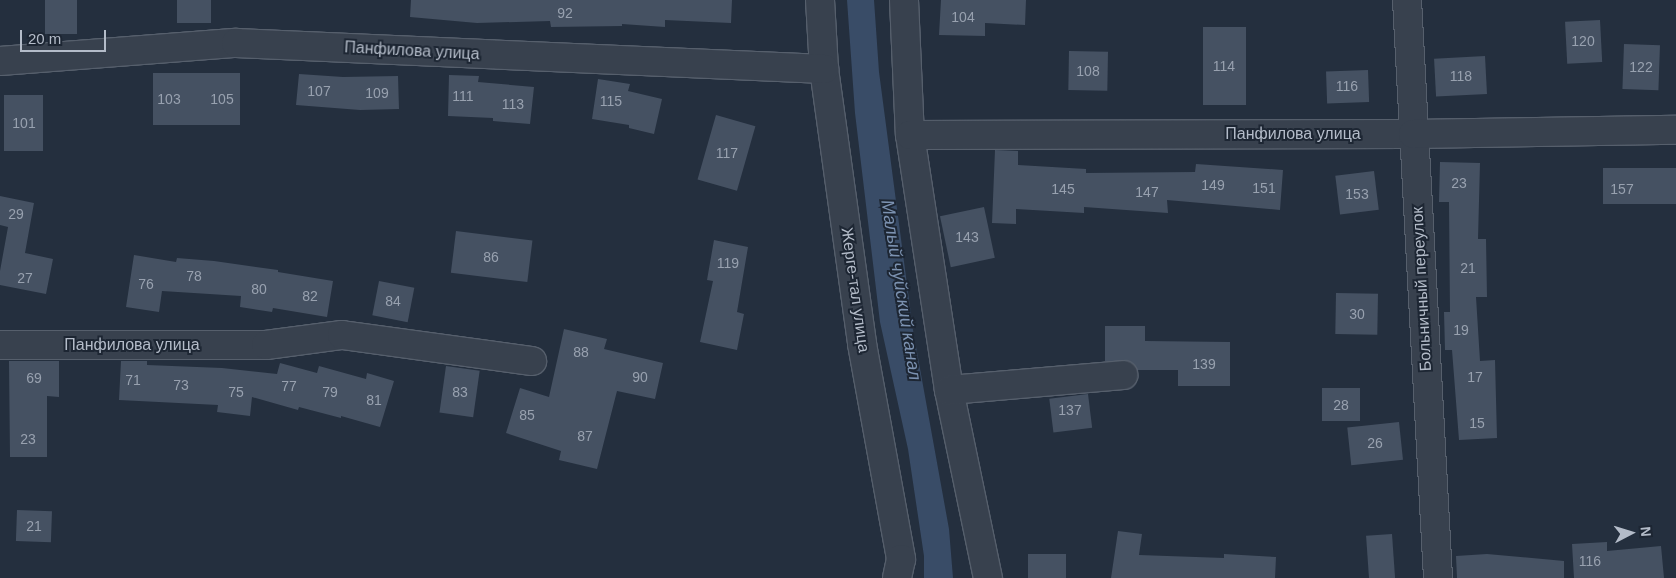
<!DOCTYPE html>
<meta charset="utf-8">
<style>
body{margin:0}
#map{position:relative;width:1676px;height:578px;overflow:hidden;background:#242f3e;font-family:Helvetica,sans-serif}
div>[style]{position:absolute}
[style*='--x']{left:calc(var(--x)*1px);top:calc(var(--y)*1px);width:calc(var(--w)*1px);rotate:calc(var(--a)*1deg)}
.water>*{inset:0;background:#394c67}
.building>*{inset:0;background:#455162;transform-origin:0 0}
.roads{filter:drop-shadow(1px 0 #565f6c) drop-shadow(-1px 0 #565f6c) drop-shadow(0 1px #565f6c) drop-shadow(0 -1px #565f6c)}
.minor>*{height:28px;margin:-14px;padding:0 14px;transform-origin:14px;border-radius:14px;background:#38414e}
span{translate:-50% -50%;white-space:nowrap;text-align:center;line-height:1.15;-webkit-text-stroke:4px #1d2633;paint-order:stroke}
.number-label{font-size:14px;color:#98a1af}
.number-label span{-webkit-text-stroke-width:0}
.street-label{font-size:16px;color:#b4bcc9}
.water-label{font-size:18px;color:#7c92b1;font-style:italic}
.north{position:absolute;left:1606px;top:508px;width:50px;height:50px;-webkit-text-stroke:4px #1d2633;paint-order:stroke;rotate:85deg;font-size:14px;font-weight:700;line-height:20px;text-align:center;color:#b4bcc9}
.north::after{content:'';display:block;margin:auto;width:18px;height:22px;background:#b4bcc9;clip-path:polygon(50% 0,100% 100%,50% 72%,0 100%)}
.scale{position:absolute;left:20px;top:30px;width:86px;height:22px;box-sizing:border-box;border:2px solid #b4bcc9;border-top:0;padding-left:6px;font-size:15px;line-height:18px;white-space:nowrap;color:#b4bcc9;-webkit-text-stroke:4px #1d2633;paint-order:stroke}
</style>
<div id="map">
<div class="water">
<i style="clip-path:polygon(847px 0,874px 0,879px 72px,913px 330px,949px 529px,953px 578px,924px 578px,924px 556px,908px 449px,880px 322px,855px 113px)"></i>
</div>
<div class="building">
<i style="left:45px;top:0;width:32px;height:34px"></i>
<i style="left:177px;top:0;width:34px;height:23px"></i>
<i style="clip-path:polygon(411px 0,732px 0,731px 23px,665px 20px,665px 27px,622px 24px,622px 26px,551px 27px,550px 21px,477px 23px,410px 17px)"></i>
<i style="clip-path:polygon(941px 0,1026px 0,1025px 25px,985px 23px,985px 36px,939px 35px)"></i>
<i style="left:1600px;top:20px;width:42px;height:35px;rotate:87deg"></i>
<i style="left:1203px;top:27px;width:43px;height:78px"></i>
<i style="left:1624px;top:44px;width:36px;height:45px;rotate:2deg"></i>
<i style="left:1069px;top:51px;width:39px;height:39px;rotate:1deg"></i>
<i style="left:1485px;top:56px;width:38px;height:51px;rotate:87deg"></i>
<i style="left:1368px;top:70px;width:32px;height:42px;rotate:88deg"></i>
<i style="left:240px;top:73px;width:52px;height:87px;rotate:90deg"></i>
<i style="clip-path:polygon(299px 74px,343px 77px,398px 76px,399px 109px,360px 110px,296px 105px)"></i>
<i style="clip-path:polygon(449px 75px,479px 76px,478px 82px,534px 87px,530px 124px,493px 121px,493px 118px,448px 116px)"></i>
<i style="clip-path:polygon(598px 79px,630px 84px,628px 91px,662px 99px,654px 134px,629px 128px,629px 125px,592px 119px)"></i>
<i style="left:4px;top:95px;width:39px;height:56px"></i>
<i style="left:716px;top:115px;width:41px;height:67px;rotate:16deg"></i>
<i style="clip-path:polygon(995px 150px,1018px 151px,1018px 165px,1086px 169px,1086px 173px,1195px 172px,1196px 164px,1283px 170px,1280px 210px,1167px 200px,1168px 213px,1084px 207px,1084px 213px,1016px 209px,1016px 224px,992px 223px)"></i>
<i style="clip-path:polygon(1440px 162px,1480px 163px,1478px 239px,1486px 239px,1487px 297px,1476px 297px,1480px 361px,1495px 360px,1497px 438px,1459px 440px,1452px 350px,1445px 350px,1444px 312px,1450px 312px,1449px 202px,1439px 202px)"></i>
<i style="left:1676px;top:168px;width:36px;height:73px;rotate:90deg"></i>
<i style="left:1374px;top:171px;width:39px;height:39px;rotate:83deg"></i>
<i style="clip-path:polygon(0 196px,34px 203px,25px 253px,53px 259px,46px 294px,0 285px,0 271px,8px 227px,0 225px)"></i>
<i style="left:984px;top:207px;width:52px;height:45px;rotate:78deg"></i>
<i style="left:456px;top:231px;width:77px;height:42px;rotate:7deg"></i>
<i style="clip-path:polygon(714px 240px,748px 247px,737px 312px,744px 314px,737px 350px,700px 342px,713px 281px,707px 280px)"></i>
<i style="clip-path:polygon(134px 255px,176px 262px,177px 258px,214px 261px,278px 270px,278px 272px,333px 281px,327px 317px,273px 308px,272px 312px,240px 307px,241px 296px,162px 291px,159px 312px,126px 307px)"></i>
<i style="left:379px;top:281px;width:36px;height:35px;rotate:11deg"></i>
<i style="left:1336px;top:293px;width:42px;height:41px;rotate:1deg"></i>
<i style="clip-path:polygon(1105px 326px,1145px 326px,1145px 341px,1230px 342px,1230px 386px,1178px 386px,1178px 370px,1137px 370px,1129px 361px,1105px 361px)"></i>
<i style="clip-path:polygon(564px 329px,607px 339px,604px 349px,663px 363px,655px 399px,617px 391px,597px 469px,559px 460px,561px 451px,506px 433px,520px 388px,549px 397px)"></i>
<i style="clip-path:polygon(9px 361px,59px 361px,59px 397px,47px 396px,47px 457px,10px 457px)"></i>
<i style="clip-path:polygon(121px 361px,147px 361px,147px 365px,222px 368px,277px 374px,280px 363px,317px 373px,319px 366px,366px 379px,367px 373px,394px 381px,380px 427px,341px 416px,341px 418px,299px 407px,298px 410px,252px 397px,250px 416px,217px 412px,218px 405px,119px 400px)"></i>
<i style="left:446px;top:366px;width:34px;height:47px;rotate:8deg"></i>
<i style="left:1360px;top:388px;width:33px;height:38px;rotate:90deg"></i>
<i style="left:1088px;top:394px;width:34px;height:39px;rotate:83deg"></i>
<i style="left:1399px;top:422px;width:38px;height:52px;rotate:84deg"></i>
<i style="left:17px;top:510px;width:35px;height:31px;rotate:2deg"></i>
<i style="clip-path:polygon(1118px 531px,1142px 534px,1139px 555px,1224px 558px,1224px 554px,1276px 557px,1275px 578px,1111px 578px)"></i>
<i style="left:1392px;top:534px;width:44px;height:26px;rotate:86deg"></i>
<i style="clip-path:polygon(1607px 542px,1607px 551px,1661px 546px,1664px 578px,1574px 578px,1572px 544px)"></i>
<i style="left:1028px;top:554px;width:38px;height:24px"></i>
<i style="clip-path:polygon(1487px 554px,1564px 561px,1564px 578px,1457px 578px,1456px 556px)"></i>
</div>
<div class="roads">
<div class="minor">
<i style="--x:820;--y:0;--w:69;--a:86.7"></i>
<i style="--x:824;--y:69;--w:278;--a:82.1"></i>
<i style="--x:862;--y:344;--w:219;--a:79.7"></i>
<i style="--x:901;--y:559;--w:19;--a:102"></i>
<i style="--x:904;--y:0;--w:135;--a:87.5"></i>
<i style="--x:910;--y:135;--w:258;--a:81.3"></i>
<i style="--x:949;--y:390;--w:192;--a:78.3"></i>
<i style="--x:1407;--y:0;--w:579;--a:86.93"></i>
<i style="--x:0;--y:61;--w:237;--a:-4.4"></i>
<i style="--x:236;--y:43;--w:589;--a:2.53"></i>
<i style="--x:910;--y:135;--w:503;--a:-0.11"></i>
<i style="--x:1413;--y:134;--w:263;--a:-0.9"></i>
<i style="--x:0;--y:345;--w:266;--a:0"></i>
<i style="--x:266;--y:345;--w:77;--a:-7.5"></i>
<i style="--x:342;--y:335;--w:192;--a:7.8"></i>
<i style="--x:949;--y:390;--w:175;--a:-4.9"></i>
</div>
</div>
<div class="number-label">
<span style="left:565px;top:13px">92</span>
<span style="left:963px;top:17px">104</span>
<span style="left:1583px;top:41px">120</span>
<span style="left:1224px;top:66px">114</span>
<span style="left:1641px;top:67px">122</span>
<span style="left:1088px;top:71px">108</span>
<span style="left:1461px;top:76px">118</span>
<span style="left:1347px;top:86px">116</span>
<span style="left:319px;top:91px">107</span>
<span style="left:377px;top:93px">109</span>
<span style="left:463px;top:96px">111</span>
<span style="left:169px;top:99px">103</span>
<span style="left:222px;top:99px">105</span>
<span style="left:611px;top:101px">115</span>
<span style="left:513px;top:104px">113</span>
<span style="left:24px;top:123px">101</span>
<span style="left:727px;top:153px">117</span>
<span style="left:1459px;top:183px">23</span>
<span style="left:1213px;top:185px">149</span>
<span style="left:1264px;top:188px">151</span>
<span style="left:1063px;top:189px">145</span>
<span style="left:1622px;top:189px">157</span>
<span style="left:1147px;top:192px">147</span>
<span style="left:1357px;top:194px">153</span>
<span style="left:16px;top:214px">29</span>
<span style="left:967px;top:237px">143</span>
<span style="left:491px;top:257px">86</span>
<span style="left:728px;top:263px">119</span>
<span style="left:1468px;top:268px">21</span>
<span style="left:194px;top:276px">78</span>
<span style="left:25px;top:278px">27</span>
<span style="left:146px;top:284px">76</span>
<span style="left:259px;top:289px">80</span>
<span style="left:310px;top:296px">82</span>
<span style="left:393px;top:301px">84</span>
<span style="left:1357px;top:314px">30</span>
<span style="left:1461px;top:330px">19</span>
<span style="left:581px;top:352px">88</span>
<span style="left:1204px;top:364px">139</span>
<span style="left:640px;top:377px">90</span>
<span style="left:1475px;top:377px">17</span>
<span style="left:34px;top:378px">69</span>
<span style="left:133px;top:380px">71</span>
<span style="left:181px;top:385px">73</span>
<span style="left:289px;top:386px">77</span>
<span style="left:236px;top:392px">75</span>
<span style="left:330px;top:392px">79</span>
<span style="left:460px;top:392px">83</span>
<span style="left:374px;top:400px">81</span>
<span style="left:1341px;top:405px">28</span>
<span style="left:1070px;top:410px">137</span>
<span style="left:527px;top:415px">85</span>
<span style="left:1477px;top:423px">15</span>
<span style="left:585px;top:436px">87</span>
<span style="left:28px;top:439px">23</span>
<span style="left:1375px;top:443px">26</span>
<span style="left:34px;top:526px">21</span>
<span style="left:1590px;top:561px">116</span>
</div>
<div class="street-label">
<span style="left:412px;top:51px;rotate:3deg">Панфилова улица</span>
<span style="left:1293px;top:134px">Панфилова улица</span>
<span style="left:1422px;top:289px;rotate:-93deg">Больничный переулок</span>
<span style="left:855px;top:290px;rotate:82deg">Жерге-тал улица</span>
<span style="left:132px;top:345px">Панфилова улица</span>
</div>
<div class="water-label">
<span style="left:901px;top:290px;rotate:81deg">Малый чуйский канал</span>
</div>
<div class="north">N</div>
<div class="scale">20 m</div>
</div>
